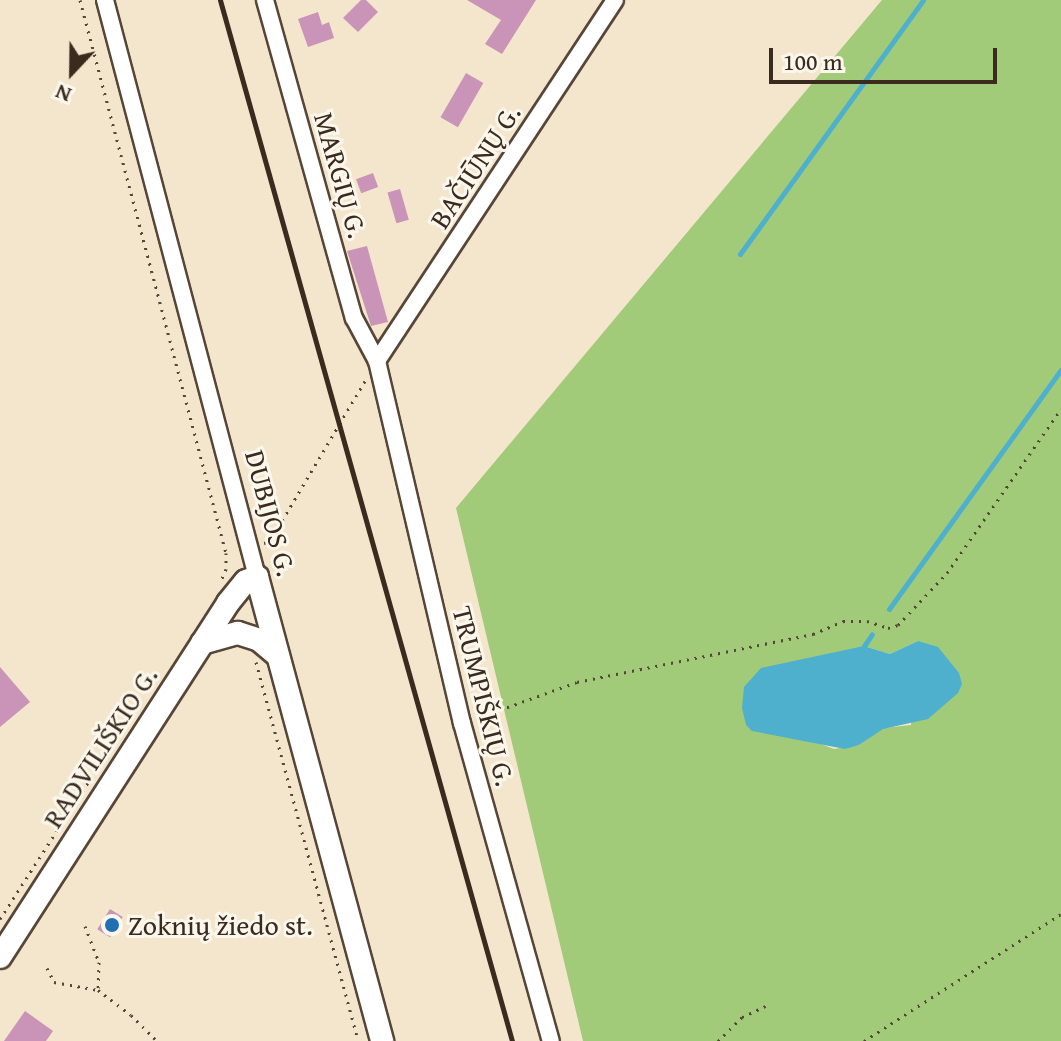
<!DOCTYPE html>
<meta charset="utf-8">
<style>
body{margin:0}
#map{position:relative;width:1061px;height:1041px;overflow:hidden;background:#f4e6cc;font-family:"Gentium Book Plus",serif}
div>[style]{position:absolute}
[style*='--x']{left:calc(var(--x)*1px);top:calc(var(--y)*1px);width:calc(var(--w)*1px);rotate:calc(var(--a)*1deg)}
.green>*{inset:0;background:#a1cb78}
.water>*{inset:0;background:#4eb0cd}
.stream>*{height:5px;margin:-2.5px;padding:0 2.5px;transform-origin:2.5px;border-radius:2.5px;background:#4eb0cd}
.building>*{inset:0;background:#c994b7;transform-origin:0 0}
.path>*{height:3px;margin-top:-1.5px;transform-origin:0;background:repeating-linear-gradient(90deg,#574638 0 2px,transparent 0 8px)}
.roads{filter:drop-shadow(2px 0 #574638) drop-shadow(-2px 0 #574638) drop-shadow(0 2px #574638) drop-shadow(0 -2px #574638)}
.minor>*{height:16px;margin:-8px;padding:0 8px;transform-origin:8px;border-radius:8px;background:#fff}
.secondary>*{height:22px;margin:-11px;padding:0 11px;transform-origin:11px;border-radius:11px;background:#fff}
.rail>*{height:5px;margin:-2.5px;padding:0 2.5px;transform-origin:2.5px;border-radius:2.5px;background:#3b2a1e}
.dots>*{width:22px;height:22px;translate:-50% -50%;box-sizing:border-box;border:4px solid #fbf7ec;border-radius:50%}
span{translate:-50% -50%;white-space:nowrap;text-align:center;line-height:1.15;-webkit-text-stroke:6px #fbf7ec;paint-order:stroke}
.street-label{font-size:28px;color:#3b2a1e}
.poi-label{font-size:28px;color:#3b2a1e}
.left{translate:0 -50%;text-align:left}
.north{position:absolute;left:32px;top:32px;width:80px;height:80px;-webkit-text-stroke:6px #fbf7ec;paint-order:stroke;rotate:202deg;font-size:22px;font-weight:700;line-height:32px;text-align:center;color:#3b2a1e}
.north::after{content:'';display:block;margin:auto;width:28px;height:36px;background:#3b2a1e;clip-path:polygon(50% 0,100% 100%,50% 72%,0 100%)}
.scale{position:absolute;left:769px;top:48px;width:228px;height:36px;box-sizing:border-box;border:4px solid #3b2a1e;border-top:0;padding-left:10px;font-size:24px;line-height:28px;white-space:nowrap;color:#3b2a1e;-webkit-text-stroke:6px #fbf7ec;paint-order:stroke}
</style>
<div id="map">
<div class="green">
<i style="clip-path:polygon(evenodd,882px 0,1061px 0,1061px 1041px,583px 1041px,456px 508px,882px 0,918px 641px,911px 725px,883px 728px,859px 745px,834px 749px,813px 741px,864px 646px,890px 654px,918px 641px)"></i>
</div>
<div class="water">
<i style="clip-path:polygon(918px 641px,938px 647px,959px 673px,962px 684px,958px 693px,928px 719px,883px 729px,859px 745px,845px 749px,752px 731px,746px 725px,742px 708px,744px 687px,761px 668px,864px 646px,890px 654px)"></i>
</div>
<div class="stream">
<i style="--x:740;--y:254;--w:313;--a:-54.2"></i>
<i style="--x:889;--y:609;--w:294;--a:-54.3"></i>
<i style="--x:864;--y:646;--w:14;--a:-56"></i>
</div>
<div class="building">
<i style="clip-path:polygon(361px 0,366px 0,378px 12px,358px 32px,343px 18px)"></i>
<i style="clip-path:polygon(467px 0,536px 0,502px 54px,485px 44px,501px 20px)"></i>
<i style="clip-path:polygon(318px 12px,322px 25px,329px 22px,334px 38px,308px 47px,298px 19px)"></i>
<i style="left:466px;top:73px;width:20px;height:51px;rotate:30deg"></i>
<i style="left:373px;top:173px;width:15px;height:18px;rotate:70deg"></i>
<i style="left:400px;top:189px;width:32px;height:13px;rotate:74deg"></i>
<i style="clip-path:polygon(367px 246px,388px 322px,371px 326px,347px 251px)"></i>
<i style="clip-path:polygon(0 667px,30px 702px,0 727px)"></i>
<i style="left:110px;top:909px;width:15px;height:24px;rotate:32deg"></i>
<i style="clip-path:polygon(25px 1011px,53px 1031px,46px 1041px,4px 1041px)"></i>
</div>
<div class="path">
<i style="--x:80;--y:0;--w:572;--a:75.21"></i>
<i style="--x:226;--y:553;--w:16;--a:90"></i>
<i style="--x:226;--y:569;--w:13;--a:113"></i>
<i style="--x:264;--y:543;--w:6;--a:-18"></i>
<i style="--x:270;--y:541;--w:186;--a:-59.3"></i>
<i style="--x:256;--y:662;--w:392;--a:74.9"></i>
<i style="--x:477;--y:718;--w:106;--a:-19.8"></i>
<i style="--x:577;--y:682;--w:241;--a:-11.5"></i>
<i style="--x:813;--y:634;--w:33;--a:-23"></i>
<i style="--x:843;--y:621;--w:24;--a:0"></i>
<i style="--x:867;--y:621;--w:22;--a:18"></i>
<i style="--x:888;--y:628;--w:10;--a:-17"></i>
<i style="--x:898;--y:625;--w:71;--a:-46.7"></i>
<i style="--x:947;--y:573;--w:200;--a:-55.2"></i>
<i style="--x:0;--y:919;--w:181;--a:-57.2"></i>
<i style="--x:85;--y:926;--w:39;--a:69"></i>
<i style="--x:99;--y:962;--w:28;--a:92"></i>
<i style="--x:47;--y:968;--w:16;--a:63"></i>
<i style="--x:54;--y:982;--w:45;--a:10.3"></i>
<i style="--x:98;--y:990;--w:41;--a:37.1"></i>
<i style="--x:131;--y:1015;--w:37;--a:45"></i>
<i style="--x:718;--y:1041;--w:34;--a:-45"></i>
<i style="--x:742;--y:1017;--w:26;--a:-25"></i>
<i style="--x:864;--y:1041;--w:234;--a:-32.8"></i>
</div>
<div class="roads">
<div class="minor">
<i style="--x:105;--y:0;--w:597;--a:75.24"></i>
<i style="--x:265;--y:0;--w:330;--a:74.4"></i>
<i style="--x:354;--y:318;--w:49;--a:61.9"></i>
<i style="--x:377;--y:361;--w:372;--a:76.8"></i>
<i style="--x:462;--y:723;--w:330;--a:74.4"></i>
<i style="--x:377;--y:361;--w:432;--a:-56.6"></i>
</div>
<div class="secondary">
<i style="--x:202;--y:643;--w:37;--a:-16"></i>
<i style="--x:238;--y:633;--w:22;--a:18"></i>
<i style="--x:259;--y:640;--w:23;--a:40"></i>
<i style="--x:0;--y:957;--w:421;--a:-57.2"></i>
<i style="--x:228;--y:603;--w:28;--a:-51"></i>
<i style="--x:246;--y:581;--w:12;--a:-20"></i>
<i style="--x:257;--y:577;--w:481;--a:74.9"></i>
</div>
</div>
<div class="rail">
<i style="--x:220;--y:0;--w:1081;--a:74.33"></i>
</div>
<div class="dots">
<i style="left:112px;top:925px;background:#1f6fb2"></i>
</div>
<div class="street-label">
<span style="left:475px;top:166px;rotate:-57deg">BAČIŪNŲ G.</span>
<span style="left:341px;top:175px;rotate:74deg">MARGIŲ G.</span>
<span style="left:271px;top:513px;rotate:75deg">DUBIJOS G.</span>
<span style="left:484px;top:696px;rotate:76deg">TRUMPIŠKIŲ G.</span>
<span style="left:100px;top:747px;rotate:-57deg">RADVILIŠKIO G.</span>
</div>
<div class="poi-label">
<span class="left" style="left:128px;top:925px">Zoknių žiedo st.</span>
</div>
<div class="north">N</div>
<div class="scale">100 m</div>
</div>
